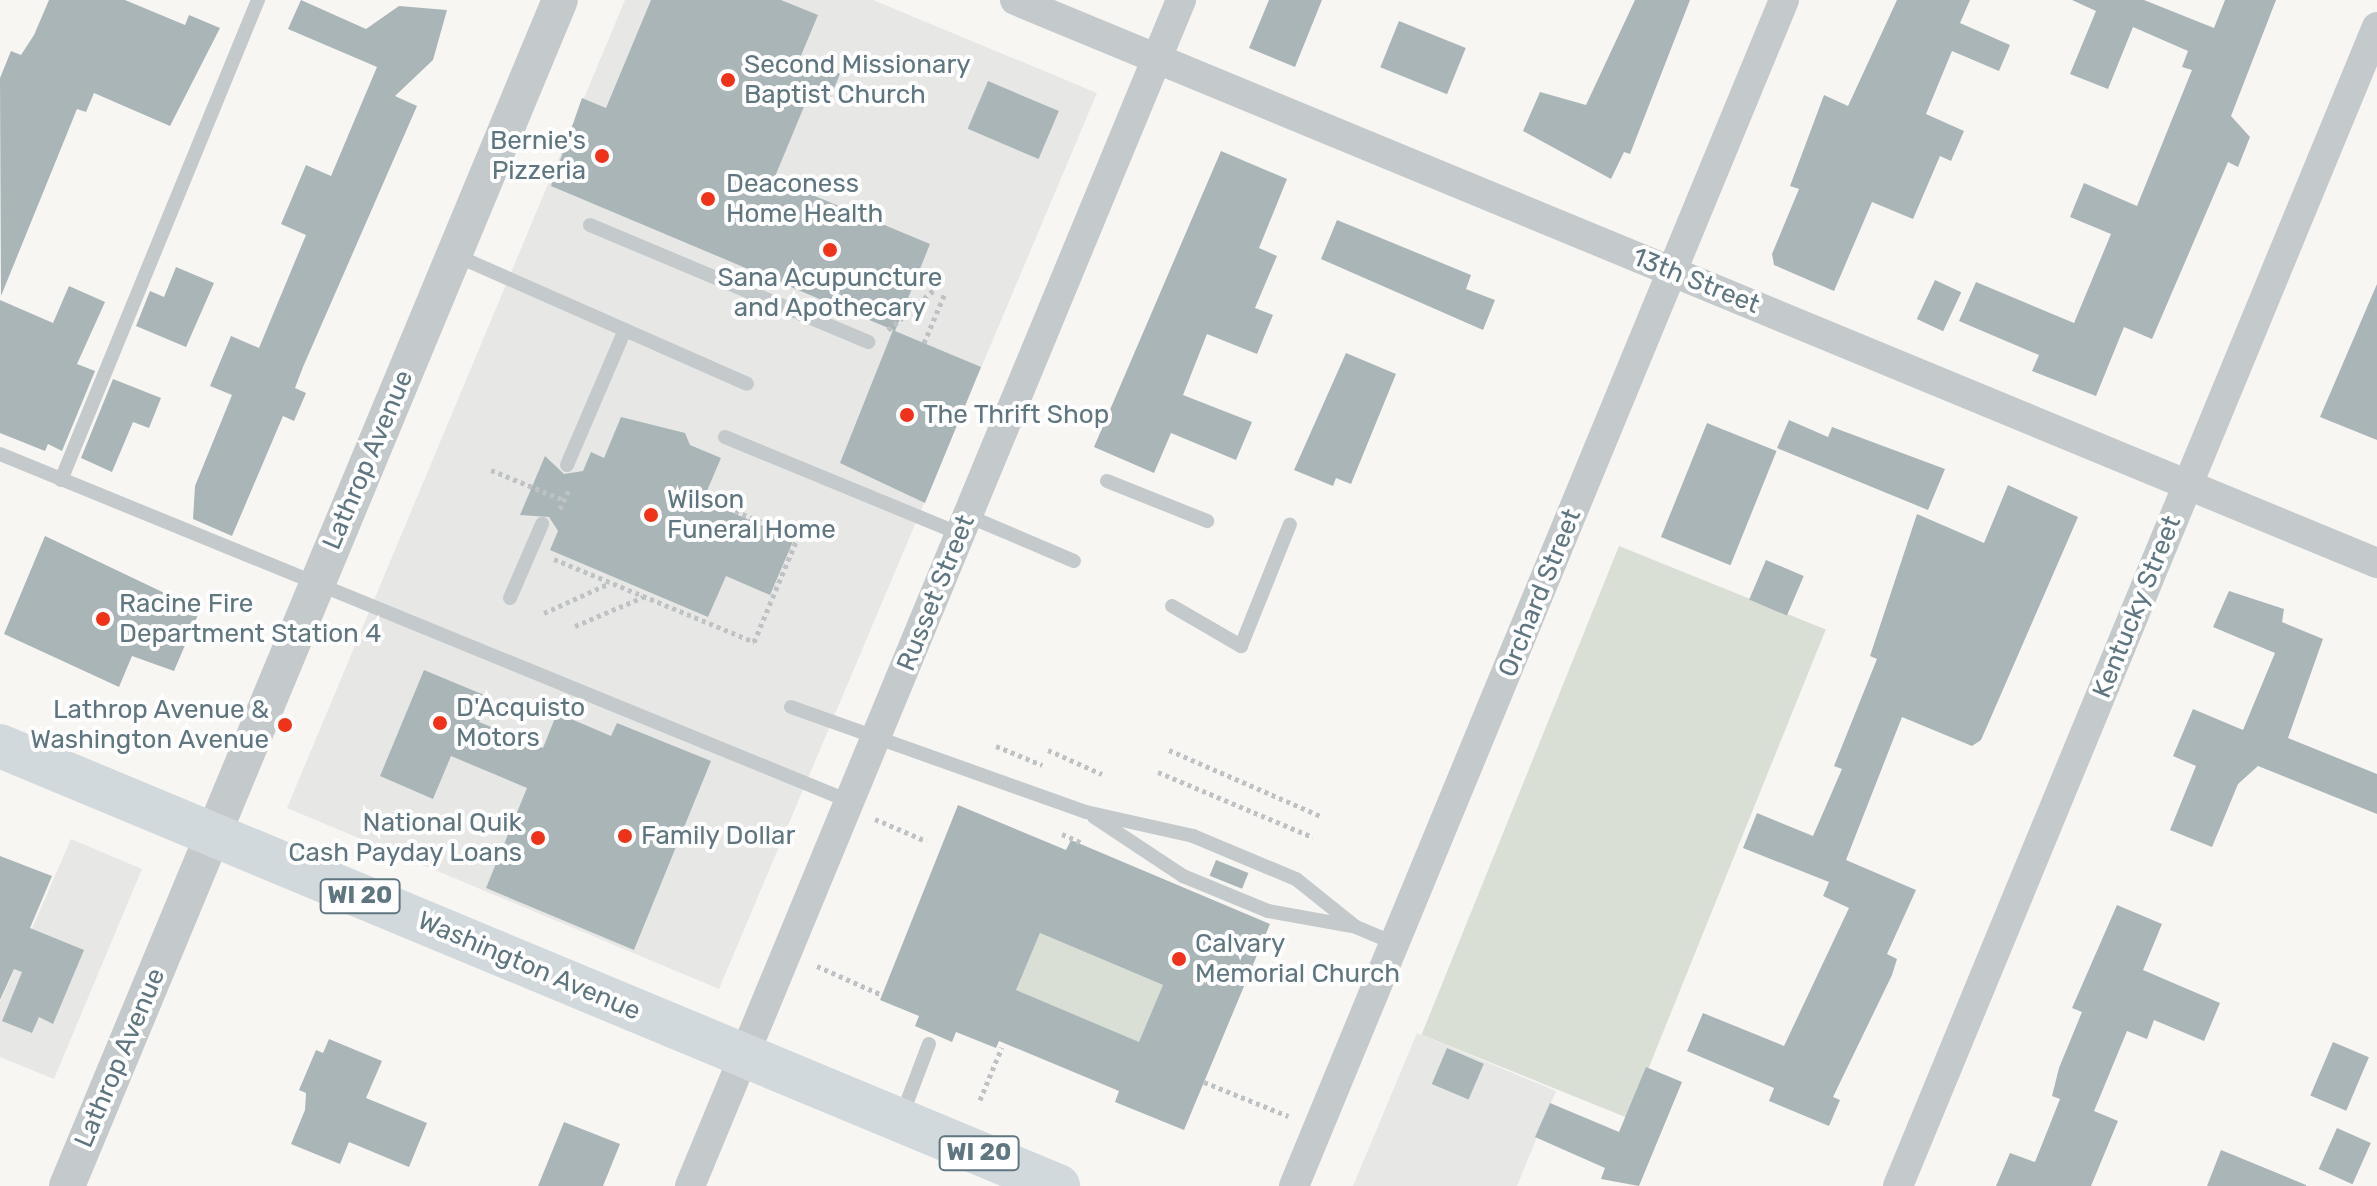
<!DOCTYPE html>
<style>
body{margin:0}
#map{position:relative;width:2377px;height:1186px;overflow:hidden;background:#f7f6f3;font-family:Rubik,sans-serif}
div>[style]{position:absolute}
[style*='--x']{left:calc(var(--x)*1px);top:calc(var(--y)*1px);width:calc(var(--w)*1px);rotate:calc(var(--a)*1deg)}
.built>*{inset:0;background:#e7e8e6}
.green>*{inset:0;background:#d9dfd4;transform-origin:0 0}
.building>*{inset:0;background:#aab5b8;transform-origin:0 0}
.path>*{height:5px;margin-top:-2.5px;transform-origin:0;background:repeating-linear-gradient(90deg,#bfc2c4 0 4px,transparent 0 8px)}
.service>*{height:14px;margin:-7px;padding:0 7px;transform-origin:7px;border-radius:7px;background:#c4c9cb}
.minor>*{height:30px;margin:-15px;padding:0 15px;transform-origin:15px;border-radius:15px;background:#c4c9cb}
.tertiary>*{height:36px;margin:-18px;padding:0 18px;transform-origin:18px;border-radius:18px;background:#c4c9cb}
.primary>*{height:44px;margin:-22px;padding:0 22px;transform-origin:22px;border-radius:22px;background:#d2d9dc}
.dots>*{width:22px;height:22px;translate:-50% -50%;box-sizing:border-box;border:4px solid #fff;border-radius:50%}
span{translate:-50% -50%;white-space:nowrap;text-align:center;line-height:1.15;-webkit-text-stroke:8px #fff;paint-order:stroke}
.shield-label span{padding:2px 6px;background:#fff;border:2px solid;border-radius:6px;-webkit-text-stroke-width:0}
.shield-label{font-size:24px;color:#5f7680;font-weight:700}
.poi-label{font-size:26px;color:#5f7680}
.left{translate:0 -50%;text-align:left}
.right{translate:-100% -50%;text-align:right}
.street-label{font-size:26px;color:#5f7680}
</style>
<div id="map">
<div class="built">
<i style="clip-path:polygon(625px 0,873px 0,1097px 93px,719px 989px,287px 808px)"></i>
<i style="clip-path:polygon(71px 839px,142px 869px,54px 1079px,0 1057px,0 1002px)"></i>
<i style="clip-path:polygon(1417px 1033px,1556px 1091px,1517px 1186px,1353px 1186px)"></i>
</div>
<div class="green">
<i style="left:1619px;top:546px;width:223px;height:527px;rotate:22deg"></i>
<i style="left:1040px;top:933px;width:134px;height:62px;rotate:23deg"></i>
</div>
<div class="building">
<i style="clip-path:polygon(49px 0,125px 0,185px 25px,189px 15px,220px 28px,170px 126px,94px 93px,86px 112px,77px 109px,1px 296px,0 78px,11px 51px,21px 55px,34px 35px)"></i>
<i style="clip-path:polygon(301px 0,366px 29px,399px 6px,447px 10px,433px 60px,395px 96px,417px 106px,303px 367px,295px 388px,306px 393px,294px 421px,283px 416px,232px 536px,193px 519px,195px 486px,232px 395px,210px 386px,231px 336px,259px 348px,306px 235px,281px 224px,306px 165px,331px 176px,377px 67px,288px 29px)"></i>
<i style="clip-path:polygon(651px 0,781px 0,818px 15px,800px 58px,840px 74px,827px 105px,808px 97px,774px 179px,930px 244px,895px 331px,981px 367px,925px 503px,840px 463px,893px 330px,551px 186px,582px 98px,606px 108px)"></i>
<i style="clip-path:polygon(1269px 0,1322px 0,1295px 67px,1249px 48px)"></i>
<i style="clip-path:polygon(1635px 0,1690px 0,1630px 154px,1624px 152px,1611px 179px,1523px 131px,1540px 92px,1586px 105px)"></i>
<i style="clip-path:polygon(1897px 0,1970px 0,1960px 23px,2010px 45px,1999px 71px,1952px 51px,1926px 114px,1964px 131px,1951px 161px,1940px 156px,1913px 219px,1872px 202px,1834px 291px,1774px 265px,1772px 254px,1799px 189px,1790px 186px,1824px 95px,1848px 106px)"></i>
<i style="clip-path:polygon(2072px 0,2144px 0,2214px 28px,2225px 0,2276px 0,2231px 116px,2250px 137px,2238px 167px,2228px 162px,2152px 339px,2124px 327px,2096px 396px,2032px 371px,2039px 355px,1959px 321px,1976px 282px,2074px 323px,2111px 234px,2070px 217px,2084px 183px,2137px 206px,2192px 70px,2182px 67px,2188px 51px,2133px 27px,2108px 89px,2070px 74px,2096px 11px)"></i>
<i style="left:1399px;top:21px;width:72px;height:50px;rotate:22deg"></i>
<i style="left:988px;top:81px;width:77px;height:52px;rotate:23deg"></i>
<i style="clip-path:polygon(1221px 151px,1287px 179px,1259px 248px,1277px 256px,1255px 308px,1273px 315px,1257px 354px,1207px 334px,1183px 395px,1252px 422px,1236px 460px,1171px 433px,1154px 473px,1094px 447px)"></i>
<i style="clip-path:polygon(1337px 220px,1471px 275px,1466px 289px,1495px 300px,1483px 330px,1321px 259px)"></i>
<i style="clip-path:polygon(176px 267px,214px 283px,186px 347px,136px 326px,150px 291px,164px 297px)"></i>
<i style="left:1935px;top:280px;width:29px;height:43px;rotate:25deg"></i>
<i style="clip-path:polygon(2377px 284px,2377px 440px,2320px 417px)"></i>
<i style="clip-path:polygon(69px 286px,105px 302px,77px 364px,95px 371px,62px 451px,48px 444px,45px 451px,0 433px,0 300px,53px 323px)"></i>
<i style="clip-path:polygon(1346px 353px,1396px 374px,1351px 484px,1336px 478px,1333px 486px,1294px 470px)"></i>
<i style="clip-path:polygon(113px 379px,161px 398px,149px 428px,133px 422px,112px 472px,81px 458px)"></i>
<i style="clip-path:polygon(621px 417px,685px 433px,690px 445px,721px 458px,703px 500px,794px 539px,770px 595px,726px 576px,708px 617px,550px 550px,558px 531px,549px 517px,520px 515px,545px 456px,564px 474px,583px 471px,591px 452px,604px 458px)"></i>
<i style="clip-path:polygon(1789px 420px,1828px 437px,1832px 427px,1945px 469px,1928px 510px,1777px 448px)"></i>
<i style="left:1707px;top:423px;width:75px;height:123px;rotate:22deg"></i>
<i style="clip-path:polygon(2008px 485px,2078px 517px,1981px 740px,1972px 746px,1902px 717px,1846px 860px,1916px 890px,1887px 954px,1897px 959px,1892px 975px,1833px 1097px,1840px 1100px,1829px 1126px,1769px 1101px,1774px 1088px,1687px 1051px,1703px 1013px,1784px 1046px,1849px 908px,1823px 896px,1829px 882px,1743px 848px,1757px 813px,1813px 836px,1842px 769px,1834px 766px,1877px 659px,1870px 656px,1917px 514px,1984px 543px)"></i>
<i style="clip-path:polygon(45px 536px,200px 610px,174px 671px,132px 656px,119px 687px,4px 634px)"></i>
<i style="left:1766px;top:560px;width:41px;height:43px;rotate:23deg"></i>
<i style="clip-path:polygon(2229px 591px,2284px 609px,2282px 622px,2323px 639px,2288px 738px,2377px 774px,2377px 814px,2258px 766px,2238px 784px,2212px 847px,2170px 830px,2196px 766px,2173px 756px,2193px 709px,2243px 730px,2275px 653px,2213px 627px)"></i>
<i style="clip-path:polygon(424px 670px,489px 697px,479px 722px,543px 748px,557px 713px,611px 736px,617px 723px,711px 761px,634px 950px,486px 888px,527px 788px,451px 756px,433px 799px,380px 776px)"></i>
<i style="clip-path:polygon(evenodd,958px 805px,1066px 850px,1071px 840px,1270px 924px,1184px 1130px,1115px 1102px,1119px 1091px,999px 1041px,996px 1048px,956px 1032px,952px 1042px,915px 1026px,919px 1016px,880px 1000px,958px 805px,1040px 933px,1163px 985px,1139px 1042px,1016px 990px,1040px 933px)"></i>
<i style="clip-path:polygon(0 856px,52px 876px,30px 928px,84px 950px,53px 1024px,39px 1017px,32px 1033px,2px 1021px,22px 972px,14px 969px,0 1000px)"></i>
<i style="left:1216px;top:860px;width:35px;height:17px;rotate:22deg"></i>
<i style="clip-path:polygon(2117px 905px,2162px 924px,2143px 970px,2220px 1003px,2204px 1041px,2154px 1020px,2147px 1039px,2127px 1031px,2094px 1111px,2118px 1121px,2091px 1186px,1996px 1186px,2010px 1153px,2035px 1162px,2060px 1099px,2052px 1096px,2059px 1068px,2082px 1012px,2072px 1008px)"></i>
<i style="clip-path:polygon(329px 1039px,382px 1061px,366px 1098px,427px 1123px,409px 1167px,349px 1142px,340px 1164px,291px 1144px,305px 1110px,306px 1093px,299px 1090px,316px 1050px,323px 1053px)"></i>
<i style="left:2333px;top:1042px;width:39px;height:58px;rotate:23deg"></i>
<i style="left:1447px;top:1048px;width:40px;height:39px;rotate:23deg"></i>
<i style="clip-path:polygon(1646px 1067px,1682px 1082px,1639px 1186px,1601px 1179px,1605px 1168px,1535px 1137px,1550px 1103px,1619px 1132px)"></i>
<i style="clip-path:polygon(564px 1122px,620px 1144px,603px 1186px,538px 1186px)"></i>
<i style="left:2337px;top:1128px;width:37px;height:45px;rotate:24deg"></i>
<i style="clip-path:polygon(2221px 1150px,2306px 1185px,2306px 1186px,2207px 1186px)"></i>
</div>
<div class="path">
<i style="--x:888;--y:330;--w:62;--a:-41.1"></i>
<i style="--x:924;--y:343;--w:54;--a:-67.2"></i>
<i style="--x:491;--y:470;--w:79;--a:22.3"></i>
<i style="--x:560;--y:509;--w:22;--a:-66"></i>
<i style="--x:554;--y:559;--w:217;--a:22.5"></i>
<i style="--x:754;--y:642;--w:114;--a:-67.3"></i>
<i style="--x:798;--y:537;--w:76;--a:-157.5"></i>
<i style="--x:544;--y:613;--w:72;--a:-24.4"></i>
<i style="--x:575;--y:626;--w:74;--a:-23.1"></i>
<i style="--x:996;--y:746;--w:50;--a:22.4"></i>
<i style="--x:1048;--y:750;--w:59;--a:24"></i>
<i style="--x:1169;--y:750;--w:166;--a:23.5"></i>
<i style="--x:1158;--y:772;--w:168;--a:22.8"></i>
<i style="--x:875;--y:819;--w:56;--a:23.3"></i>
<i style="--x:1062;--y:834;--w:22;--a:24"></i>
<i style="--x:817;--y:966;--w:71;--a:24"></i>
<i style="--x:1204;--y:1082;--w:91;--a:22"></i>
<i style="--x:980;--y:1100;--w:57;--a:-67.5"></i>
</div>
<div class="service">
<i style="--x:590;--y:225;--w:302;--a:22.8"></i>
<i style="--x:455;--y:255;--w:319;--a:23.8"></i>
<i style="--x:725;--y:437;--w:254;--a:22.4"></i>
<i style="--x:0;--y:454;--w:917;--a:22.23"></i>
<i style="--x:567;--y:465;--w:147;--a:-66.8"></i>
<i style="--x:61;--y:480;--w:519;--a:-67.69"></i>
<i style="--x:1107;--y:481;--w:108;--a:21.8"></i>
<i style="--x:968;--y:516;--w:115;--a:23"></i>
<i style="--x:510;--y:598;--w:81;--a:-66.6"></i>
<i style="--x:1172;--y:606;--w:80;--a:30.1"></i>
<i style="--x:1241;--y:646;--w:131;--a:-68.1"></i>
<i style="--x:791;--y:707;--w:313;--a:19.6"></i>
<i style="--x:1086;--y:812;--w:110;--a:12.6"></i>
<i style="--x:1193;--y:836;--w:112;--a:22.7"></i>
<i style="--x:1296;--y:879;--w:77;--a:38.7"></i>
<i style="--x:1356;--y:927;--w:43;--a:23"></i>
<i style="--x:1094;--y:817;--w:107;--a:33.5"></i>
<i style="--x:1183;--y:876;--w:92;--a:22.4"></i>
<i style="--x:1268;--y:911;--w:84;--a:10.2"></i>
<i style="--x:902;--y:1115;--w:76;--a:-69.2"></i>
</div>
<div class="minor">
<i style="--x:1015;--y:0;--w:1474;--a:22.46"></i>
<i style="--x:690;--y:1186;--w:1284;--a:-67.51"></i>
<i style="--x:1294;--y:1186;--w:1283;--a:-67.55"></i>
<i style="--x:1898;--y:1186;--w:1254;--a:-67.55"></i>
</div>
<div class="tertiary">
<i style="--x:67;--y:1186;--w:1284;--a:-67.43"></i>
</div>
<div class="primary">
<i style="--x:0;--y:746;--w:1146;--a:22.58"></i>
</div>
<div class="dots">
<i style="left:728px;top:80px;background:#ef331b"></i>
<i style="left:602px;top:156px;background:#ef331b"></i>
<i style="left:708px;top:199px;background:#ef331b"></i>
<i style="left:830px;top:250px;background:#ef331b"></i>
<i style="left:907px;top:415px;background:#ef331b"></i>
<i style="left:651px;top:515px;background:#ef331b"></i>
<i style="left:103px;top:619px;background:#ef331b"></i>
<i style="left:440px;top:723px;background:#ef331b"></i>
<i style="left:285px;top:725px;background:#ef331b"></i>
<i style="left:625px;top:836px;background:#ef331b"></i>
<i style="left:538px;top:838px;background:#ef331b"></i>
<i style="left:1179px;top:959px;background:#ef331b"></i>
</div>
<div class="shield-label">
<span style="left:360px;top:896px">WI 20</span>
<span style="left:979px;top:1153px">WI 20</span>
</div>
<div class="poi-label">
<span class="left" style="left:744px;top:80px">Second Missionary<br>Baptist Church</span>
<span class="right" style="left:586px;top:156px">Bernie's<br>Pizzeria</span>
<span class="left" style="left:726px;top:199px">Deaconess<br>Home Health</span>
<span style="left:830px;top:293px">Sana Acupuncture<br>and Apothecary</span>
<span class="left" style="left:923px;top:415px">The Thrift Shop</span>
<span class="left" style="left:667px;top:515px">Wilson<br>Funeral Home</span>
<span class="left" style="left:119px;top:619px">Racine Fire<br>Department Station 4</span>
<span class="left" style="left:456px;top:723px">D'Acquisto<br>Motors</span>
<span class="right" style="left:269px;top:725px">Lathrop Avenue &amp;<br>Washington Avenue</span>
<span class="right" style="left:522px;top:838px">National Quik<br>Cash Payday Loans</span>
<span class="left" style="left:641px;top:836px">Family Dollar</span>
<span class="left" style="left:1195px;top:959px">Calvary<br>Memorial Church</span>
</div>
<div class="street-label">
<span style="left:1696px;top:281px;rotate:22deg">13th Street</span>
<span style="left:368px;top:460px;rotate:-67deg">Lathrop Avenue</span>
<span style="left:936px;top:593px;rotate:-68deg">Russet Street</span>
<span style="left:1540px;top:593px;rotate:-68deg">Orchard Street</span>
<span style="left:2137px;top:607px;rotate:-68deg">Kentucky Street</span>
<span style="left:529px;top:966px;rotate:23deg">Washington Avenue</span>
<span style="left:120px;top:1058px;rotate:-67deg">Lathrop Avenue</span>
</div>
</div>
